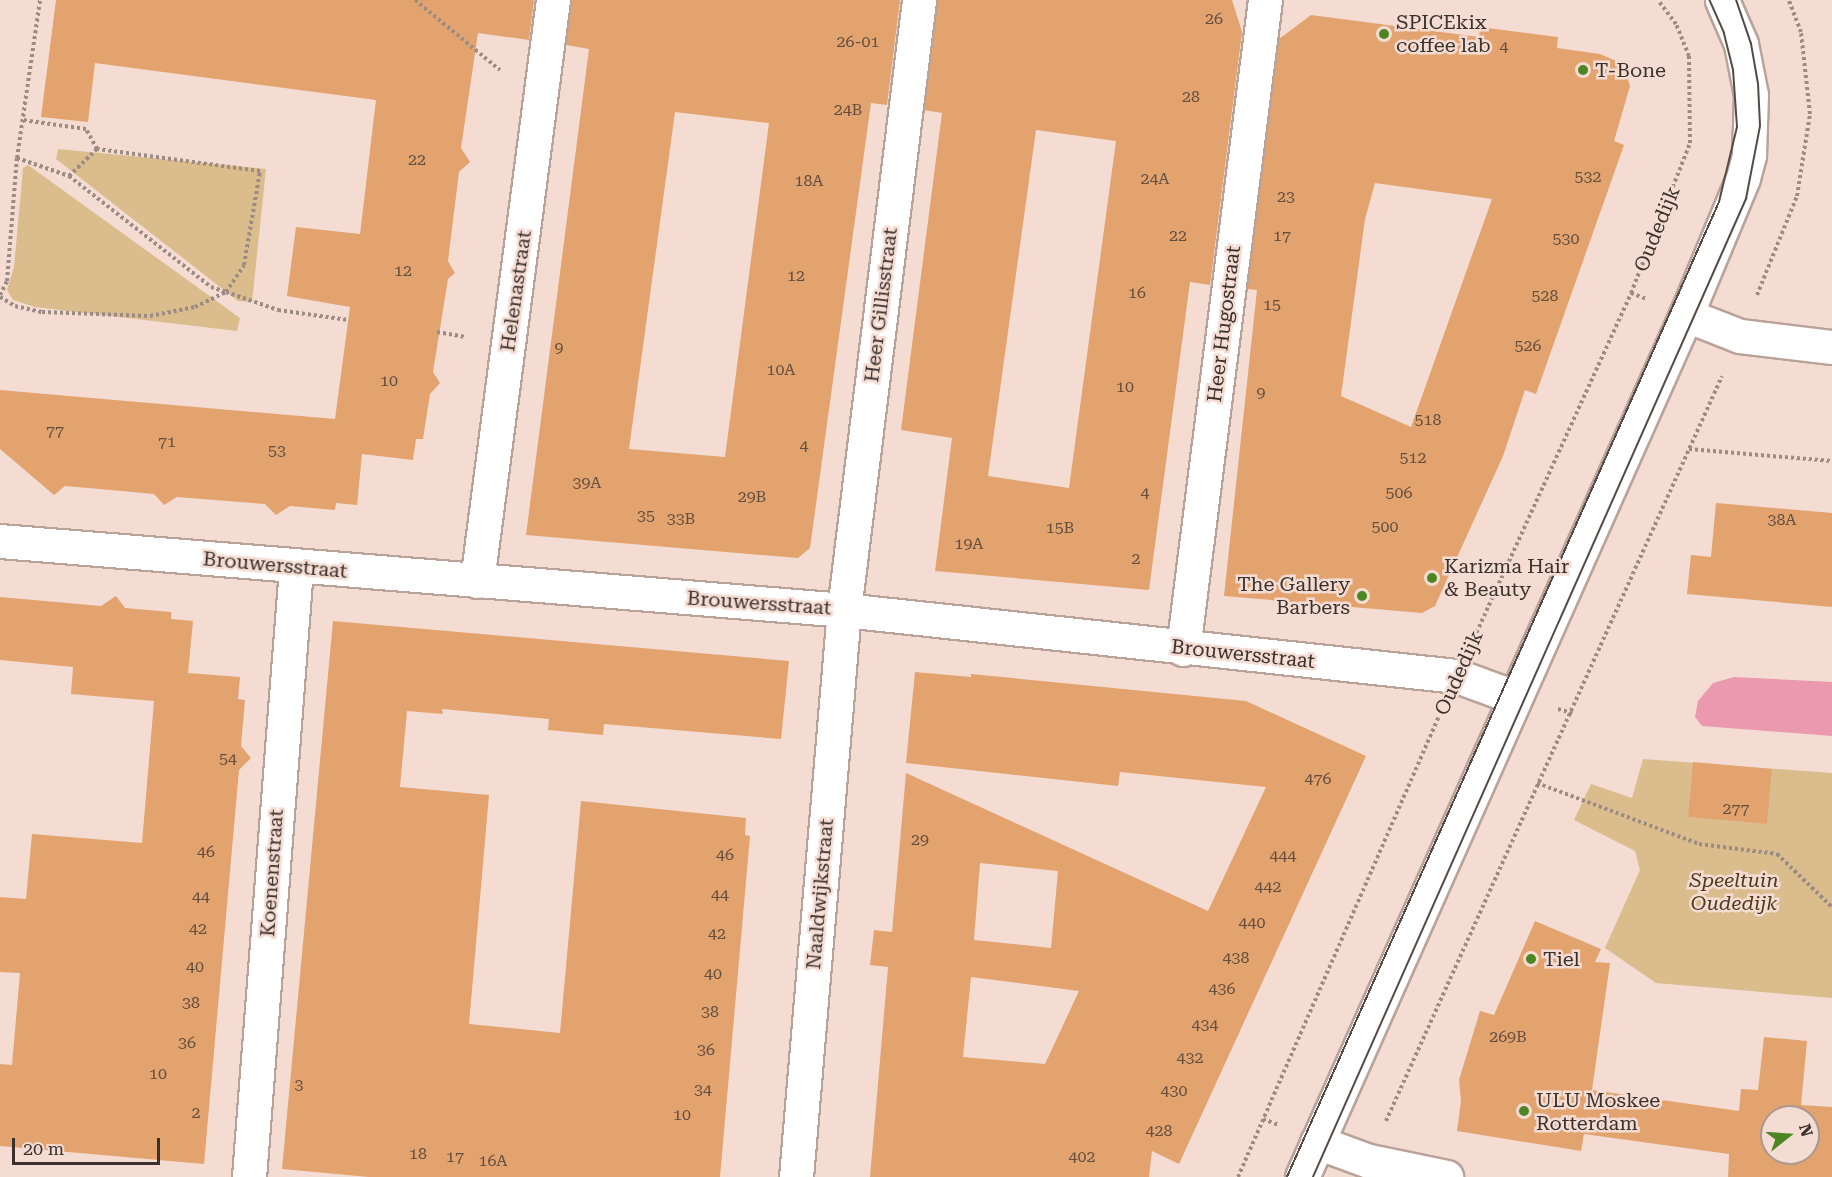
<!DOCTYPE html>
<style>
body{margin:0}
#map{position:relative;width:1832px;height:1177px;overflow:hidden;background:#f4dcd3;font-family:"Roboto Serif",serif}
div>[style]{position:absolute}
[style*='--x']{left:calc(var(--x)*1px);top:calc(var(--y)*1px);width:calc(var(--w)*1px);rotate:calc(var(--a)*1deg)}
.green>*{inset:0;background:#dabc8d}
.water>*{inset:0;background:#ea99ae}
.building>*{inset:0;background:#e2a36f;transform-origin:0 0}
.path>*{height:4px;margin-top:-2px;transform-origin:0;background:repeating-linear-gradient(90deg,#9c8b85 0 3px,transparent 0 6px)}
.roads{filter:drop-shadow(2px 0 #b9a29a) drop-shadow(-2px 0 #b9a29a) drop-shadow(0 2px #b9a29a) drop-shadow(0 -2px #b9a29a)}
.minor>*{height:33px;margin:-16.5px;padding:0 16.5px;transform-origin:16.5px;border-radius:16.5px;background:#fff}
.tram>*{height:1.5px;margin:-0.75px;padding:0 0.75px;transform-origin:0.75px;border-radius:0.75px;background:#554a45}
.dots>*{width:16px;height:16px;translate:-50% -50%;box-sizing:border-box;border:3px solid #f4dcd3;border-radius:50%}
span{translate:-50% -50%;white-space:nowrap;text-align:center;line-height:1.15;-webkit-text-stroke:5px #f4dcd3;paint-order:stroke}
.number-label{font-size:16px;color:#644e3e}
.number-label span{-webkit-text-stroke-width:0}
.poi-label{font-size:20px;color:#3a312d}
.left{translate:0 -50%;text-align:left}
.right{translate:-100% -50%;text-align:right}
.street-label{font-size:20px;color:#3a312d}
.park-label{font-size:20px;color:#4c391b;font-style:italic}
.north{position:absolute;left:1760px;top:1105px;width:60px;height:60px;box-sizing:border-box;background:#f4dcd3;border:2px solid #aa9891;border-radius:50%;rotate:73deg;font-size:16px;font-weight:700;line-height:24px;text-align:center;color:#3a312d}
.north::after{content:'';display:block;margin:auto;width:21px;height:27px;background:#4b8623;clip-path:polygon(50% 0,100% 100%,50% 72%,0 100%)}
.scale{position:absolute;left:12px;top:1138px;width:148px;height:27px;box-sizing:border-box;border:3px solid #3a312d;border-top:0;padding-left:8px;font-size:18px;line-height:21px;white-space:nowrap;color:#3a312d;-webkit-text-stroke:4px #f4dcd3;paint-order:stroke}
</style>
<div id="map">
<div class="green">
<i style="clip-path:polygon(58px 149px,266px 169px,252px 302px,238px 301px,56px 159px)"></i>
<i style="clip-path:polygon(28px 165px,240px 318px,237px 331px,35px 307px,13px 300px,7px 290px,14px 267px,23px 168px)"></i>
<i style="clip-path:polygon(1643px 759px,1832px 773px,1832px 998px,1656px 983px,1605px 948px,1640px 870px,1635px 851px,1574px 820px,1591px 784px,1632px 798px)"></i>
</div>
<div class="water">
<i style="clip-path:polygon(1734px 677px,1832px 682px,1832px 736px,1702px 726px,1695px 717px,1698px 701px,1713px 683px)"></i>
</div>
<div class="building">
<i style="clip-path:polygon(56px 0,534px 0,529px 40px,478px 33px,461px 148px,470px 162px,459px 172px,448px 261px,455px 273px,448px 279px,433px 372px,440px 383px,430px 394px,423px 439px,416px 439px,413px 460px,362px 454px,357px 505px,336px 503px,335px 510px,290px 506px,276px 515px,265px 504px,177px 497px,164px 505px,154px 494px,111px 490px,65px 486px,54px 495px,0 449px,0 390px,335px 419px,350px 307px,287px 296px,296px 227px,360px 234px,376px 100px,95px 63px,88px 122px,41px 117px)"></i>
<i style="clip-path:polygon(evenodd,571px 0,900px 0,887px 105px,871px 103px,810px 548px,798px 558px,526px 535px,589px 49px,566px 45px,571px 0,675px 112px,769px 123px,725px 457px,629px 449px,675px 112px)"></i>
<i style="clip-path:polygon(evenodd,937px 0,1232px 0,1242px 32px,1210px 285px,1190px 282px,1149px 590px,935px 571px,952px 438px,901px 430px,942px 113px,924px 110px,937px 0,1036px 130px,1116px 141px,1069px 488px,988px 476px,1036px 130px)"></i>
<i style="clip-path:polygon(evenodd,1311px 15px,1479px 37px,1480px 27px,1558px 37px,1557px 48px,1600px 54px,1616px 61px,1624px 68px,1630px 86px,1614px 141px,1624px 145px,1536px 394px,1525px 390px,1503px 456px,1435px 606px,1422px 613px,1224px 596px,1257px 290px,1247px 289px,1279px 39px,1311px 15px,1375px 183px,1492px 199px,1411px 427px,1341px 396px,1365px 219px,1375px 183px)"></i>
<i style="clip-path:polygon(1716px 503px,1832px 513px,1832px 607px,1687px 594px,1691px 555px,1711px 557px)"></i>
<i style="clip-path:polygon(116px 596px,125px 608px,171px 612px,171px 619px,193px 621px,188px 673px,240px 677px,238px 699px,245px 700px,241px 746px,251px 758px,239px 770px,204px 1164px,0 1146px,0 1064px,12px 1065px,20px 973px,0 972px,0 897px,26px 899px,32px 834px,142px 843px,154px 701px,71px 694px,73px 667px,0 660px,0 597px,101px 606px)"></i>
<i style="clip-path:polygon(333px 621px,789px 661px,781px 739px,604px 724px,603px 735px,548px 730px,549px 719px,442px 709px,443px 714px,407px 711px,400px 787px,489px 795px,469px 1024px,560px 1033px,581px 801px,746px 818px,745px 835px,750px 836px,720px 1177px,369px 1177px,282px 1169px)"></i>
<i style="clip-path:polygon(evenodd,915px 672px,971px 677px,971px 674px,1246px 701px,1366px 756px,1179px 1164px,1152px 1151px,1149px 1177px,870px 1177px,888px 967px,870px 965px,874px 930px,892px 932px,906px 773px,1208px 911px,1266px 787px,1120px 772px,1118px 786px,906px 763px,915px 672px,980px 863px,1058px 871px,1051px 948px,974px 940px,980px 863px,915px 672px,971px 977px,1079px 991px,1045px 1064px,963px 1057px,971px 977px)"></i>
<i style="left:1693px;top:762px;width:79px;height:55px;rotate:5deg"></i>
<i style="clip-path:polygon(evenodd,1535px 921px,1601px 949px,1595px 962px,1610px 963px,1592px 1090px,1739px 1111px,1741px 1089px,1758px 1090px,1764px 1037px,1807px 1041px,1801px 1105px,1832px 1107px,1832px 1177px,1728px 1177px,1729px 1154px,1584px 1134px,1581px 1151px,1457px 1131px,1461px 1101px,1459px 1080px,1480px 1011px,1494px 1015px,1535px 921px,1772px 1117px,1808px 1117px,1808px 1153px,1772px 1153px,1772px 1117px)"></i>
</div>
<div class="path">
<i style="--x:415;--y:0;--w:110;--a:39.5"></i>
<i style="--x:17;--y:158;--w:55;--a:19.1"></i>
<i style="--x:69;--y:176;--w:180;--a:38"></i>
<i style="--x:211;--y:287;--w:16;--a:18"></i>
<i style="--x:226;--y:292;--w:32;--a:-56"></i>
<i style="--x:244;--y:265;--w:95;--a:-80.3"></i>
<i style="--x:260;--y:171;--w:164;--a:-172.3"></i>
<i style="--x:97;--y:149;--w:23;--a:-119"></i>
<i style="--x:86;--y:129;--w:64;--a:-171.9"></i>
<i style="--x:69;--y:176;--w:39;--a:-44"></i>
<i style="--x:1631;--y:293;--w:17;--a:21"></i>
<i style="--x:0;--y:295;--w:16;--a:-63"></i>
<i style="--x:7;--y:281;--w:123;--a:-85.4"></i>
<i style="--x:17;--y:158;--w:160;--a:-81.7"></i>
<i style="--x:1757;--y:295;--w:107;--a:-68"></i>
<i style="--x:1797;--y:196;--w:83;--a:-81"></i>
<i style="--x:1810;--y:114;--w:82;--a:-96.3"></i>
<i style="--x:1801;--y:32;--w:34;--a:-111"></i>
<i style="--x:0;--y:297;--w:17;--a:31"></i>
<i style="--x:15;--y:306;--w:28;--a:13"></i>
<i style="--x:42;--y:312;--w:108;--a:2.1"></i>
<i style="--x:150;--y:316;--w:46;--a:-11.3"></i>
<i style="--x:195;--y:307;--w:34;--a:-26"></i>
<i style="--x:226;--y:292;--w:55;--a:19.1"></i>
<i style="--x:278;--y:310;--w:71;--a:8.1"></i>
<i style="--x:437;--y:332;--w:29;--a:10"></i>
<i style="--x:1689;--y:449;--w:144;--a:4.8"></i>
<i style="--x:1474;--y:638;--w:379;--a:-65.5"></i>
<i style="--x:1631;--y:293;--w:161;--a:-68.5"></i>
<i style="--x:1690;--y:143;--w:87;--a:-90.7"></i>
<i style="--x:1689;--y:56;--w:35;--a:-112"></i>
<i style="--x:1676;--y:24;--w:30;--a:-127"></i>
<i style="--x:1558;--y:709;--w:15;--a:16"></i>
<i style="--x:1537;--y:783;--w:173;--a:20.6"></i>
<i style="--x:1699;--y:844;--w:79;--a:7.3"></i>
<i style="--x:1777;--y:854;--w:76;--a:43.9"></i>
<i style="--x:1263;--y:1119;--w:17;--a:21"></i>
<i style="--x:1386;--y:1121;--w:817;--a:-65.72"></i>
<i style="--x:1238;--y:1177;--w:503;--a:-66.44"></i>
</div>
<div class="roads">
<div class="minor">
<i style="--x:1686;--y:315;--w:58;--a:21.3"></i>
<i style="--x:1740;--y:336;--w:93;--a:6.8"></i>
<i style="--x:0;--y:541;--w:847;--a:4.67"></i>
<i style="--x:844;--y:610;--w:617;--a:6.15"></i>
<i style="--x:1457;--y:676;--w:61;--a:20.2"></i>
<i style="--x:477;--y:581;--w:586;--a:-82.55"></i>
<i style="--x:1183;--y:649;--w:654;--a:-82.8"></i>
<i style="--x:1317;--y:1142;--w:55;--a:20.1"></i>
<i style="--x:1369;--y:1161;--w:79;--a:11.7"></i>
<i style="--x:249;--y:1177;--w:611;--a:-85.59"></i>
<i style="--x:796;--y:1177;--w:569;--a:-85.16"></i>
<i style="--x:844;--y:610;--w:615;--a:-82.99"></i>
<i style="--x:1302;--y:1177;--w:944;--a:-65.99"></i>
<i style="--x:1686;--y:315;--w:148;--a:-67.4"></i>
<i style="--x:1743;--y:178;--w:24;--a:-75"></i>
<i style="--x:1749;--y:155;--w:60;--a:-88.1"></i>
<i style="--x:1751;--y:95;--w:52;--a:-101.1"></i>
<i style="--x:1741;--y:44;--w:48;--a:-113.4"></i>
</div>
</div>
<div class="tram">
<i style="--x:1287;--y:1177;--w:1066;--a:-66.1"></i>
<i style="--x:1719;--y:202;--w:77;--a:-76.5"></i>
<i style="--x:1737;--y:127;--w:57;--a:-94"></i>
<i style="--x:1733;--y:70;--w:38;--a:-104"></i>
<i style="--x:1724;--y:33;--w:36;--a:-114"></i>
<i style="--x:1313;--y:1177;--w:1070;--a:-66.12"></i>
<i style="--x:1746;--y:199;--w:74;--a:-79.1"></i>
<i style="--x:1760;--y:126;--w:42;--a:-92.7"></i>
<i style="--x:1758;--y:84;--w:41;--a:-99.9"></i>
<i style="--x:1751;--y:44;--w:46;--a:-108.8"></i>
</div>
<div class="dots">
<i style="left:1384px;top:34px;background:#4b8623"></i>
<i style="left:1583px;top:70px;background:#4b8623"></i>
<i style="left:1432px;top:578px;background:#4b8623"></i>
<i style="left:1362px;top:596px;background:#4b8623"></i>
<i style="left:1531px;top:959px;background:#4b8623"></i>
<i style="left:1524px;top:1111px;background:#4b8623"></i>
</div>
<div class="number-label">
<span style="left:1214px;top:19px">26</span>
<span style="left:858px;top:42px">26-01</span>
<span style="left:1504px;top:47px">4</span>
<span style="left:1191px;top:97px">28</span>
<span style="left:848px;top:110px">24B</span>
<span style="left:417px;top:160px">22</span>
<span style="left:1588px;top:177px">532</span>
<span style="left:1155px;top:179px">24A</span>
<span style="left:809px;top:181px">18A</span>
<span style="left:1286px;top:197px">23</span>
<span style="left:1178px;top:236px">22</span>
<span style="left:1282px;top:236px">17</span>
<span style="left:1566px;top:239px">530</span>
<span style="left:403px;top:271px">12</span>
<span style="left:796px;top:276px">12</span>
<span style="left:1137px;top:293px">16</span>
<span style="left:1545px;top:296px">528</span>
<span style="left:1272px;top:305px">15</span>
<span style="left:1528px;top:346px">526</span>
<span style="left:559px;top:348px">9</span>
<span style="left:781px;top:370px">10A</span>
<span style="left:389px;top:381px">10</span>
<span style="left:1125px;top:387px">10</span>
<span style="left:1261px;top:393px">9</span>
<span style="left:1428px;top:420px">518</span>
<span style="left:55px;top:431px">77</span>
<span style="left:167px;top:442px">71</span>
<span style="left:804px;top:446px">4</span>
<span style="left:277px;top:451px">53</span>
<span style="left:1413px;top:458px">512</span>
<span style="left:587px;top:483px">39A</span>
<span style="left:1145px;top:493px">4</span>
<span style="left:1399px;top:493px">506</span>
<span style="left:752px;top:497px">29B</span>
<span style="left:646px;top:516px">35</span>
<span style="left:681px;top:519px">33B</span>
<span style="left:1782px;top:520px">38A</span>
<span style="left:1385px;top:527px">500</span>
<span style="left:1060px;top:528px">15B</span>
<span style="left:969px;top:544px">19A</span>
<span style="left:1136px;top:559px">2</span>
<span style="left:228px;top:759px">54</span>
<span style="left:1318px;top:779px">476</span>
<span style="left:1736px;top:809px">277</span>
<span style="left:920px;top:840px">29</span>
<span style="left:206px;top:852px">46</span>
<span style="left:725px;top:855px">46</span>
<span style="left:1283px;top:856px">444</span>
<span style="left:1268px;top:887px">442</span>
<span style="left:720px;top:895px">44</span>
<span style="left:201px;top:897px">44</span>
<span style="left:1252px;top:923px">440</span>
<span style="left:198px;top:929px">42</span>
<span style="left:717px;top:934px">42</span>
<span style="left:1236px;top:958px">438</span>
<span style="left:195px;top:967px">40</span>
<span style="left:713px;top:974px">40</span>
<span style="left:1222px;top:989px">436</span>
<span style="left:191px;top:1003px">38</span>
<span style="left:710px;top:1012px">38</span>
<span style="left:1205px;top:1025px">434</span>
<span style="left:1508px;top:1037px">269B</span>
<span style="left:187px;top:1043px">36</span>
<span style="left:706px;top:1050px">36</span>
<span style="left:1190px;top:1058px">432</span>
<span style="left:158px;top:1074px">10</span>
<span style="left:299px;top:1085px">3</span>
<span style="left:703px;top:1090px">34</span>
<span style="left:1174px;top:1091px">430</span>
<span style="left:196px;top:1113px">2</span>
<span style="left:682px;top:1115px">10</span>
<span style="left:1159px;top:1131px">428</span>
<span style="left:418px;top:1154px">18</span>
<span style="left:455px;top:1157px">17</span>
<span style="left:1082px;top:1157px">402</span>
<span style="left:493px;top:1161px">16A</span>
</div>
<div class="poi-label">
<span class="left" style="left:1396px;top:34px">SPICEkix<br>coffee lab</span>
<span class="left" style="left:1595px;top:70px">T-Bone</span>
<span class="left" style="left:1444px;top:578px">Karizma Hair<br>&amp; Beauty</span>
<span class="right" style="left:1350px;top:596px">The Gallery<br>Barbers</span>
<span class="left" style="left:1543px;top:959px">Tiel</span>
<span class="left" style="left:1536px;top:1112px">ULU Moskee<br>Rotterdam</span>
</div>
<div class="street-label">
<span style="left:1657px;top:229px;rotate:-68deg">Oudedijk</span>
<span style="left:516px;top:291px;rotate:-82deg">Helenastraat</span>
<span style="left:881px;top:305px;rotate:-83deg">Heer Gillisstraat</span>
<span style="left:1224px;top:324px;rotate:-83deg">Heer Hugostraat</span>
<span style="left:275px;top:565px;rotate:5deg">Brouwersstraat</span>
<span style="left:759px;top:603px;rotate:4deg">Brouwersstraat</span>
<span style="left:1243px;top:654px;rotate:6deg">Brouwersstraat</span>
<span style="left:1459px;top:673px;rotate:-66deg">Oudedijk</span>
<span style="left:272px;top:873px;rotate:-86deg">Koenenstraat</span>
<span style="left:820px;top:894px;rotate:-85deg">Naaldwijkstraat</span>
</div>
<div class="park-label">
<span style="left:1734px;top:892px">Speeltuin<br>Oudedijk</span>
</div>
<div class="north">N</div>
<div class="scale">20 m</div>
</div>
